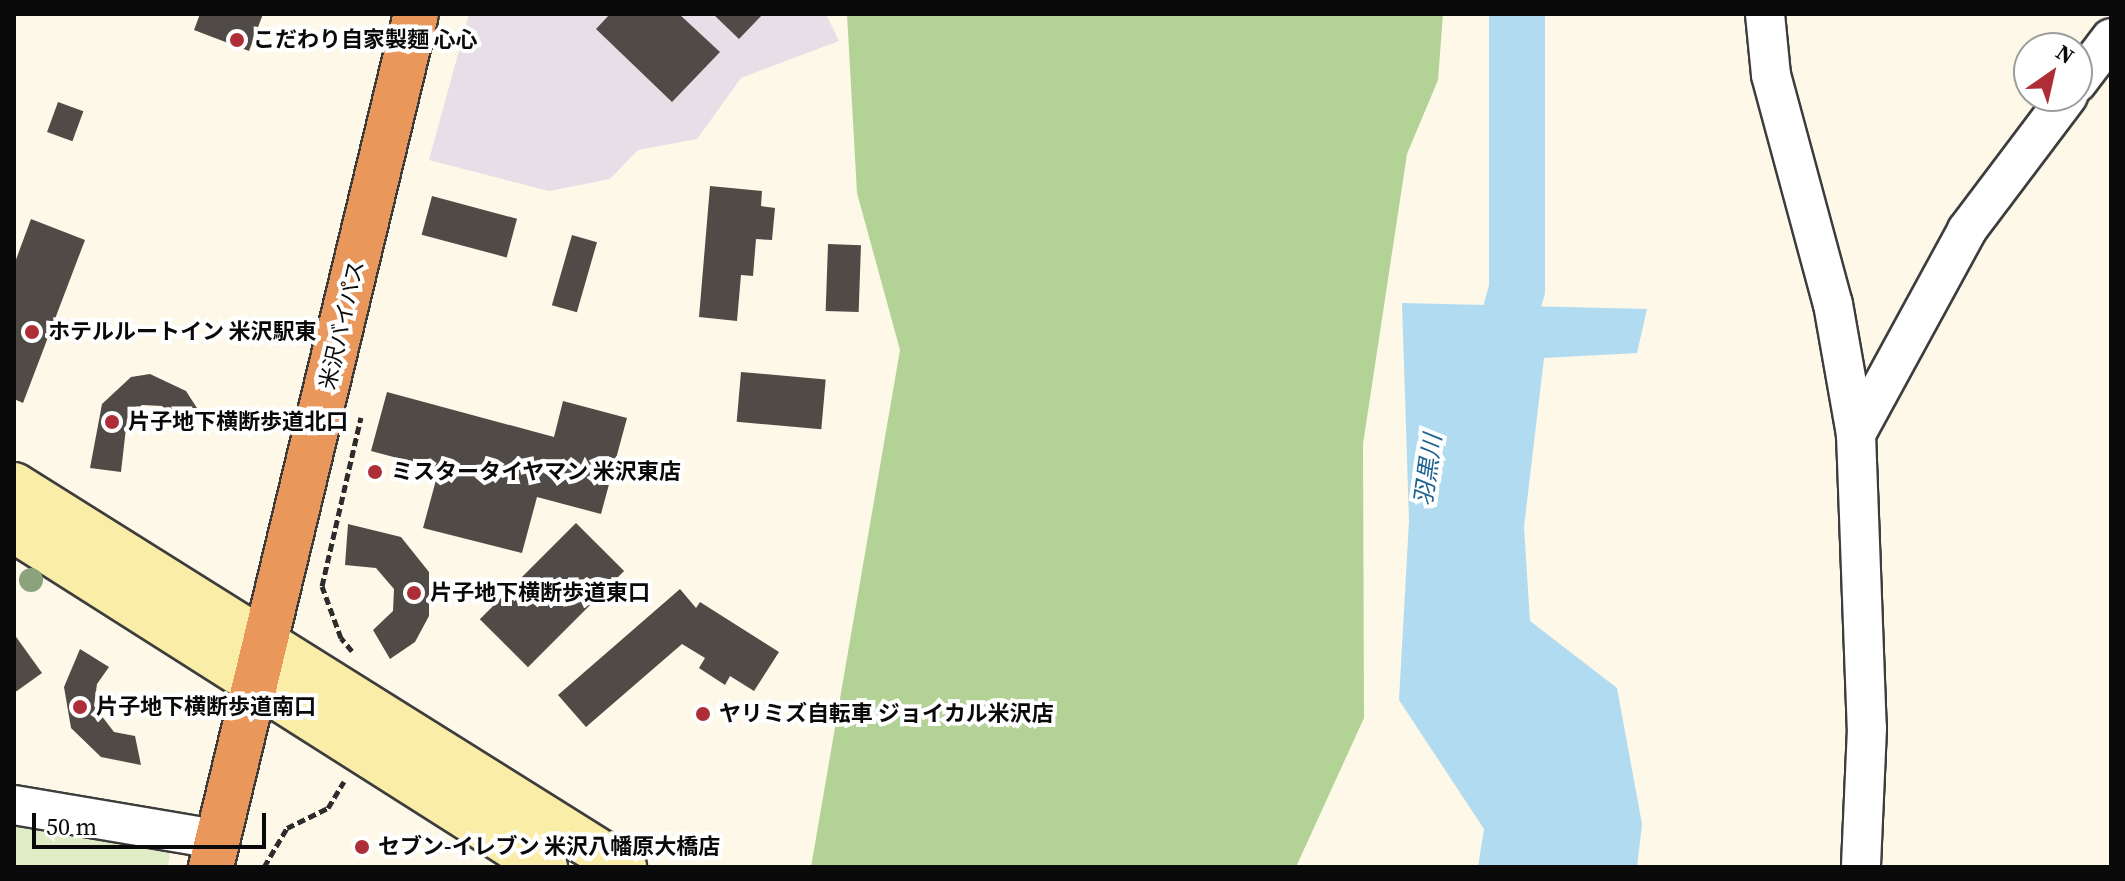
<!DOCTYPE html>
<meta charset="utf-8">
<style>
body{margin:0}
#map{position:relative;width:2125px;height:881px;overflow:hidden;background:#fdf8e8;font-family:"Source Serif 4","Noto Sans JP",serif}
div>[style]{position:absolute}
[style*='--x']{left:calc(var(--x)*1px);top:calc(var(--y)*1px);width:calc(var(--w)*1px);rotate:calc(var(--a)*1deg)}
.industrial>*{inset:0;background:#e7dee8}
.forest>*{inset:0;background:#b3d396}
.pitch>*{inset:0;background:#e0ecc6}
.water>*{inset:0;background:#b1dbf0}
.river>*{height:56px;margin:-28px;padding:0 28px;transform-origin:28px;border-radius:28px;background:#b1dbf0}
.building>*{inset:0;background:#514b47;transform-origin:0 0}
.path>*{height:5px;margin-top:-2.5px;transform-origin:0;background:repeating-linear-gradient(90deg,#2c2c2c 0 8px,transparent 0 12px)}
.roads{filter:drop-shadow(2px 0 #3d3d3d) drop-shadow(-2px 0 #3d3d3d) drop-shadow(0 2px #3d3d3d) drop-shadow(0 -2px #3d3d3d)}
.street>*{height:38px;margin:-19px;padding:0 19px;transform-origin:19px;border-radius:19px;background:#fff}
.secondary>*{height:44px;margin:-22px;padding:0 22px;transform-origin:22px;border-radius:22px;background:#f9eda8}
.highway>*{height:44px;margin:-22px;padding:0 22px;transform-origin:22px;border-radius:22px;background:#e9975a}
.trees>*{width:24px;height:24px;margin:-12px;border-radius:50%;background:#8ba27a}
.dots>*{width:22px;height:22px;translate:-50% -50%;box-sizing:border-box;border:4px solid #fff;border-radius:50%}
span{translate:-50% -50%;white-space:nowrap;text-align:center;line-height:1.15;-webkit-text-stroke:8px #fff;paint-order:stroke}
.poi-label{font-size:22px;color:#0a0a0a;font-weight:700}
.left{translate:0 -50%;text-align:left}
.street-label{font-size:22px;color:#0a0a0a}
.water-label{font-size:24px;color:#1e6290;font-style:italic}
.frame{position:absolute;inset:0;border:16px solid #0a0a0a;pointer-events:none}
.north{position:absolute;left:2013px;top:32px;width:80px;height:80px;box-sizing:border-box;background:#fff;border:2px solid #9d9d9d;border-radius:50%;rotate:34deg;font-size:22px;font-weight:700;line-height:32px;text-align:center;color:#0a0a0a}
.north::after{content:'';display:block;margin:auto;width:28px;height:36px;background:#ae2e38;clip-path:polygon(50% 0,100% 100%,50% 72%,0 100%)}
.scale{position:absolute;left:32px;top:813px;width:234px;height:36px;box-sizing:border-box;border:4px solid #0a0a0a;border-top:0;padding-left:10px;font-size:24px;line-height:28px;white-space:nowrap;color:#0a0a0a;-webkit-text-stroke:6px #fff;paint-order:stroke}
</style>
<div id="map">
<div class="industrial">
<i style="clip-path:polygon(469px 14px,826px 14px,839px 41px,741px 78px,697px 139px,638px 150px,610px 179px,549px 191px,429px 160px)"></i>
</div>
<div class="forest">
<i style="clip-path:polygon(847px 14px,1443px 14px,1438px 80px,1407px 154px,1363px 444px,1364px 718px,1296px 867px,811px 867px,900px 350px,857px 193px)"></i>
</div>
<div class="pitch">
<i style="clip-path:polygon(14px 815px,171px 843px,168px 867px,14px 867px)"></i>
</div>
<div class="water">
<i style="clip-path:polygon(1402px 303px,1647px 309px,1637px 353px,1544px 358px,1524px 527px,1530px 621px,1617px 688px,1642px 824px,1637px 867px,1478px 867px,1484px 829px,1399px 700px,1409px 521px)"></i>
</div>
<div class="river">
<i style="--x:1473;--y:370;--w:50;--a:-49.9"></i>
<i style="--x:1505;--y:332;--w:45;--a:-74.4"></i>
<i style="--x:1517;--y:289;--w:275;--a:-90"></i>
</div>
<div class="building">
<i style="clip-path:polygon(200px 14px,263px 14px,249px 51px,194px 30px)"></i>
<i style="clip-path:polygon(610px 14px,679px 14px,720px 52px,672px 102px,596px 29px)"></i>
<i style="clip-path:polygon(713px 14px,763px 14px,739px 39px)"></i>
<i style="left:58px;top:102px;width:27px;height:32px;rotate:20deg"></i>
<i style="clip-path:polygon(710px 186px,762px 191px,761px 206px,775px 208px,772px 240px,756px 239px,753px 276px,741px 275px,737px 321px,699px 317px)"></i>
<i style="left:432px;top:196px;width:88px;height:40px;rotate:15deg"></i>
<i style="clip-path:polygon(31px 219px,85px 240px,23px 403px,14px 399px,14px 265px)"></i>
<i style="left:572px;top:235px;width:26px;height:73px;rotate:16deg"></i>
<i style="left:828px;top:244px;width:33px;height:67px;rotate:2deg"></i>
<i style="left:741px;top:372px;width:85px;height:50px;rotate:5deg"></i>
<i style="clip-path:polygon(150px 374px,186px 391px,197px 408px,176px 421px,162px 406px,142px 405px,127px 419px,121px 472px,90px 468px,102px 404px,131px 377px)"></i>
<i style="clip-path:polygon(387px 392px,554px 437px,563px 401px,627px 418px,601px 514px,537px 497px,522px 553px,423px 528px,439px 469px,371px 451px)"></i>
<i style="left:576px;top:523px;width:68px;height:136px;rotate:45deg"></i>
<i style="clip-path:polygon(348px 524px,401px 537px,429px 572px,429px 616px,415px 642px,390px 659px,373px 630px,393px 611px,394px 589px,376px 568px,345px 565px)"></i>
<i style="clip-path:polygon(680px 589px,696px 608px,700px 602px,779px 652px,754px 691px,730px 676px,725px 685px,699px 668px,705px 658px,682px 644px,586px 727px,558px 695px)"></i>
<i style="clip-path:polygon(14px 634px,42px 673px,14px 693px)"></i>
<i style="clip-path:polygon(80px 649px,109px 667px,97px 684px,94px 706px,114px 732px,135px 736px,141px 765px,101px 757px,71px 728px,64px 687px)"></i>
</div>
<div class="path">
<i style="--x:352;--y:651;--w:17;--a:-130"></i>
<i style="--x:341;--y:638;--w:55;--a:-110.1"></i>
<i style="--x:322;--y:586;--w:173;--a:-77"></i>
<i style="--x:264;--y:867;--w:45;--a:-59.5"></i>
<i style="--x:287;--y:828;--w:46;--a:-26"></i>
<i style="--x:328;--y:808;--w:31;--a:-59"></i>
</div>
<div class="roads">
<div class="street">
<i style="--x:1765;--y:14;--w:61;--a:84.4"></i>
<i style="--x:1771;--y:75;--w:237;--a:74.9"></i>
<i style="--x:1833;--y:304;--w:132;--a:80"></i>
<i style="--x:1856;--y:434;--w:294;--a:87.9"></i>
<i style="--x:1867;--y:728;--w:139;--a:92.5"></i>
<i style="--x:2077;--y:83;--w:56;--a:-52.9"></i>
<i style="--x:1856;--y:434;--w:232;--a:-61.4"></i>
<i style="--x:1967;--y:230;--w:168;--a:-53"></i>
<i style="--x:14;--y:805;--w:204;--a:9.6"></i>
</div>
<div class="secondary">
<i style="--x:14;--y:485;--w:720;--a:32.06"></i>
<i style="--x:14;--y:530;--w:629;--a:32.4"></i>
</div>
<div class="highway">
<i style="--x:211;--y:867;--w:877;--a:-76.49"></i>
</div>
</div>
<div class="trees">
<i style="left:31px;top:580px"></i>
</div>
<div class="dots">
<i style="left:237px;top:40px;background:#ae2e38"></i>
<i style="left:32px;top:332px;background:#ae2e38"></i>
<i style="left:112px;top:422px;background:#ae2e38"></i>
<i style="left:375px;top:472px;background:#ae2e38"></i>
<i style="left:414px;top:593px;background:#ae2e38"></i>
<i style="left:80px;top:707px;background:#ae2e38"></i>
<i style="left:703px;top:714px;background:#ae2e38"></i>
<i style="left:362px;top:847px;background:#ae2e38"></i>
</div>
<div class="poi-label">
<span class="left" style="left:253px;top:40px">こだわり自家製麵 心心</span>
<span class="left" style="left:48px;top:332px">ホテルルートイン 米沢駅東</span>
<span class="left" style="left:128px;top:422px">片子地下横断歩道北口</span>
<span class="left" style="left:391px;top:472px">ミスタータイヤマン 米沢東店</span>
<span class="left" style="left:430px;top:593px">片子地下横断歩道東口</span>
<span class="left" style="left:96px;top:707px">片子地下横断歩道南口</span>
<span class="left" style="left:719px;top:714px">ヤリミズ自転車 ジョイカル米沢店</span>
<span class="left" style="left:378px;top:847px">セブン-イレブン 米沢八幡原大橋店</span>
</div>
<div class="street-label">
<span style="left:342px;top:325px;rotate:-77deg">米沢バイパス</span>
</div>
<div class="water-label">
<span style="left:1428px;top:470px;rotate:-82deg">羽黒川</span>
</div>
<div class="frame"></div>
<div class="north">N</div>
<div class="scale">50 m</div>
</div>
